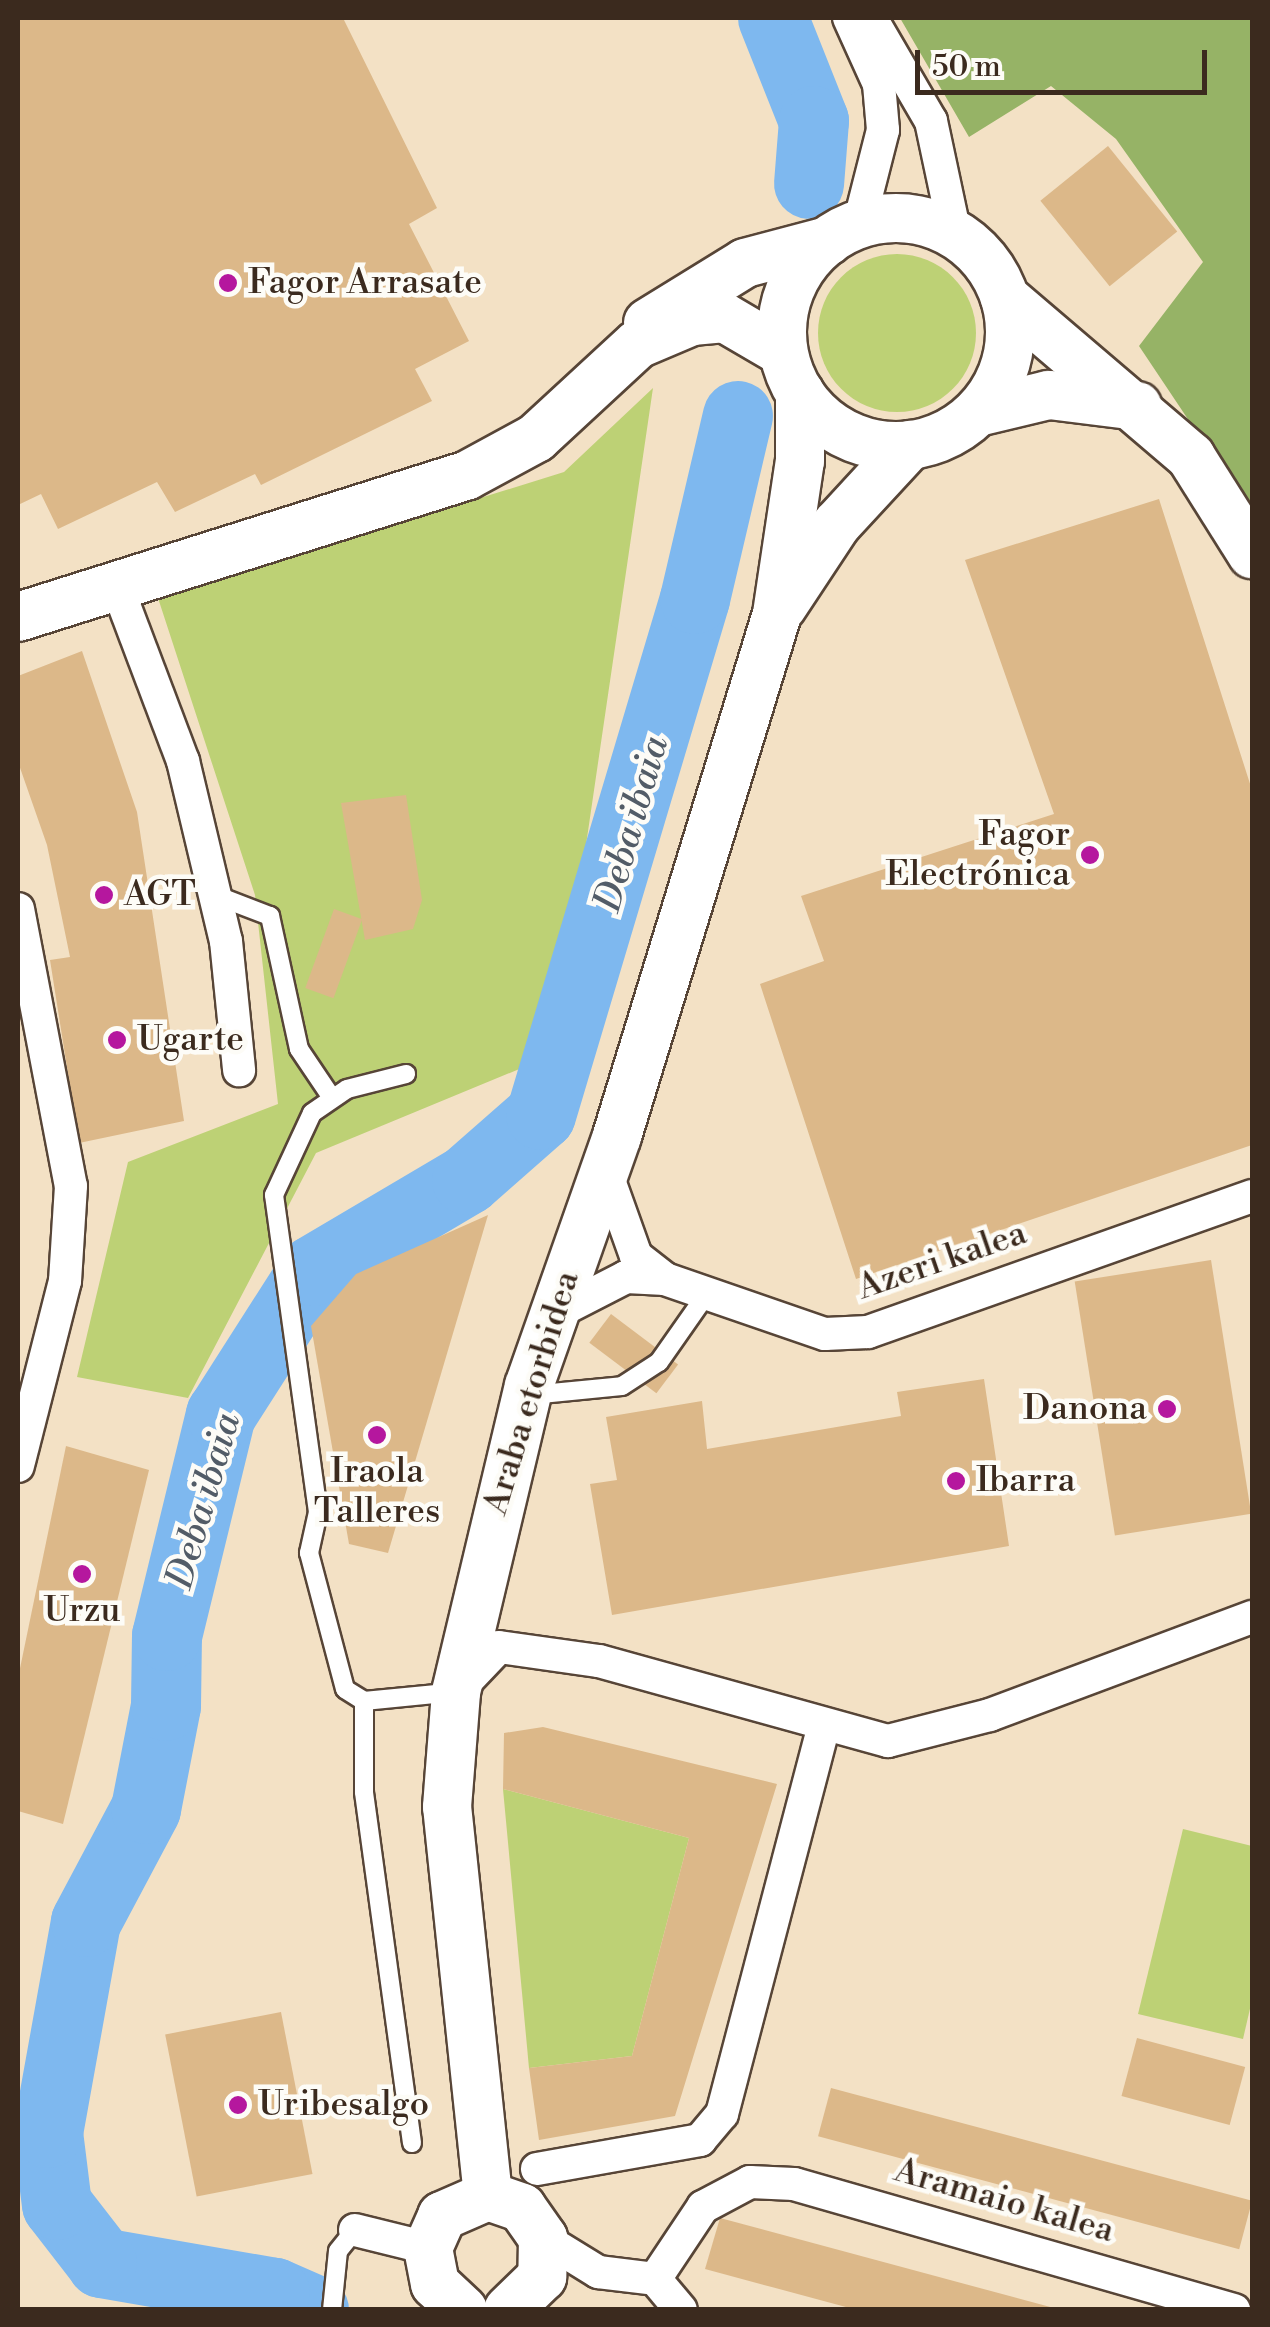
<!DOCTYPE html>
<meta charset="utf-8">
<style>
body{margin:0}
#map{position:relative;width:1270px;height:2327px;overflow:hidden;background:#f3e1c5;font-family:"Libre Bodoni",serif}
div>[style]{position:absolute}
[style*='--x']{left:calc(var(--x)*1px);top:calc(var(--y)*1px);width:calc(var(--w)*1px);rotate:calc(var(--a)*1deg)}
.green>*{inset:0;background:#bdd175}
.round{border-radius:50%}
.forest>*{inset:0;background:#96b366}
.river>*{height:70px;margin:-35px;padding:0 35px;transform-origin:35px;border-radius:35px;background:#7eb8ef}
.building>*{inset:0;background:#dcb889;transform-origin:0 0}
.roads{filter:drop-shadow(2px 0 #574537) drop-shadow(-2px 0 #574537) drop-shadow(0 2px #574537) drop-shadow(0 -2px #574537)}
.lane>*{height:18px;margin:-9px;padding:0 9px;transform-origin:9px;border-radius:9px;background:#fff}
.street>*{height:32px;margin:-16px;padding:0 16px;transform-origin:16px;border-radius:16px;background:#fff}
.secondary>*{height:48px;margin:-24px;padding:0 24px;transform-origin:24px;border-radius:24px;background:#fff}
.secondary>.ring{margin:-24px;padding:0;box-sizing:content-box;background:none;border:48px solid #fff;border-radius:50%}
.dots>*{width:28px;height:28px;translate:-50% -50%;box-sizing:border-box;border:5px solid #fdfcf7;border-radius:50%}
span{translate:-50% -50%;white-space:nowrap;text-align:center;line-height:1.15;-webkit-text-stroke:9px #fdfcf7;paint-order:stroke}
.poi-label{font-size:35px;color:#3b2a1e}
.left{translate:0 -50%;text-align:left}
.right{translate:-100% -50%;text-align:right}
.street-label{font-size:35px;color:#3b2a1e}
.water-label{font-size:38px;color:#525c67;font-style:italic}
.frame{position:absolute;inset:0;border:20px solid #3b2a1e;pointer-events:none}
.scale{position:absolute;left:915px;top:50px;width:292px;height:45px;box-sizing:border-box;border:5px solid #3b2a1e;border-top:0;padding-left:12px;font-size:30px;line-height:35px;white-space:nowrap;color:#3b2a1e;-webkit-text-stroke:8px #fdfcf7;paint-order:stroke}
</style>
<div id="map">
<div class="green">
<i class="round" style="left:818px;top:254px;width:158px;height:158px"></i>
<i style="clip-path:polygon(653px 388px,570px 954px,529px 1065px,316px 1153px,188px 1398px,77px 1377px,128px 1162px,278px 1104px,255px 895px,158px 598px,564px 472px)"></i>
<i style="clip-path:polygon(503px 1789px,689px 1838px,632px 2056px,529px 2068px)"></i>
<i style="clip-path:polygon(1183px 1829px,1252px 1846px,1252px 2000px,1243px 2039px,1138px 2014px)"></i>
</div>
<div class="forest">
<i style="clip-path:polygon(900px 18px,1252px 18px,1252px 515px,1139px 346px,1203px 262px,1116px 139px,1051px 86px,969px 137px)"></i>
</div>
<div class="river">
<i style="--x:773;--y:18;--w:111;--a:68.3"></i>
<i style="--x:814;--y:121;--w:63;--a:94.5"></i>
<i style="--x:314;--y:2310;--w:43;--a:-156.4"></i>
<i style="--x:275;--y:2293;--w:176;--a:-170.2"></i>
<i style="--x:102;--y:2263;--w:73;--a:-127.8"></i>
<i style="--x:57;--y:2205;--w:73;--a:-97.1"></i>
<i style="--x:48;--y:2133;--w:214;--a:-79.8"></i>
<i style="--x:86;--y:1922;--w:128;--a:-62"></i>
<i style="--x:146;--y:1809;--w:105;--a:-79"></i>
<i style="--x:166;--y:1706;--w:70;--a:-89.2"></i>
<i style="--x:167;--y:1636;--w:228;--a:-76.3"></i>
<i style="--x:221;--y:1415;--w:171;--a:-57.4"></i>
<i style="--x:313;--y:1271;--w:179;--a:-30.6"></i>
<i style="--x:467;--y:1180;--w:98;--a:-41.3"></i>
<i style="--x:541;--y:1115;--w:538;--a:-73.38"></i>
<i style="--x:695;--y:599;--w:188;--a:-76.8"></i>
</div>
<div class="building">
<i style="clip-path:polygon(18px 18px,343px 18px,437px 208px,409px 224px,469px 341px,415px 369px,432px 401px,261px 485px,255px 474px,175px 512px,157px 482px,58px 529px,41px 494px,18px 505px)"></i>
<i style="left:1108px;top:146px;width:110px;height:87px;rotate:51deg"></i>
<i style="clip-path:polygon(1159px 499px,1252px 790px,1252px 1145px,856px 1279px,760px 984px,824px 961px,801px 896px,1054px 814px,965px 560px)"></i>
<i style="clip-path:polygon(82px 651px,137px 812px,184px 1121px,79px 1143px,50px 960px,70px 957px,47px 845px,18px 762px,18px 676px)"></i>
<i style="clip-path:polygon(406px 795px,422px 900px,413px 929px,365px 940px,341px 803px)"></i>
<i style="left:334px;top:909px;width:30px;height:84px;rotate:20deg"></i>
<i style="clip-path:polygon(488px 1215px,388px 1553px,349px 1544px,311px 1326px,356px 1274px)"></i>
<i style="left:1211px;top:1260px;width:257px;height:138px;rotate:81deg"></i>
<i style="left:611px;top:1314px;width:84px;height:36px;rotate:37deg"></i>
<i style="clip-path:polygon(984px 1379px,1009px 1546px,612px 1615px,590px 1484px,617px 1480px,606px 1417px,702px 1401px,707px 1449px,901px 1416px,897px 1392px)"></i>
<i style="clip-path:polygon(66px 1446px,149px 1470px,63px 1824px,18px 1811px,18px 1678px)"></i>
<i style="clip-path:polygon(543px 1727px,777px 1784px,675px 2116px,539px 2140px,529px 2068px,632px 2056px,689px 1838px,503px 1789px,504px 1733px)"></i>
<i style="left:281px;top:2012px;width:165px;height:118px;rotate:79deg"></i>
<i style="left:1137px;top:2038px;width:112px;height:60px;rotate:15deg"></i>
<i style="left:831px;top:2088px;width:436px;height:50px;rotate:15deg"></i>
<i style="clip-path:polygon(720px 2218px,1054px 2308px,1054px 2310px,857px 2310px,705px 2269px)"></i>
</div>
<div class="roads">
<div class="lane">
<i style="--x:215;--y:895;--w:59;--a:20.9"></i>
<i style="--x:270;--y:916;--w:136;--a:77.7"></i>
<i style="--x:299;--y:1049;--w:59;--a:56"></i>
<i style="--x:531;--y:1395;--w:91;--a:-5.6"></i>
<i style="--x:622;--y:1386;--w:44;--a:-33"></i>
<i style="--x:659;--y:1362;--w:82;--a:-55"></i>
<i style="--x:364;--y:1701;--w:22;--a:-148"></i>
<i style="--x:345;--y:1689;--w:141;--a:-104.8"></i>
<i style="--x:309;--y:1553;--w:42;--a:-77.6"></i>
<i style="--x:318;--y:1512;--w:320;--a:-97.9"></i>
<i style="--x:274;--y:1195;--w:90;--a:-65.1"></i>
<i style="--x:312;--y:1113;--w:42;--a:-34.4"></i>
<i style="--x:347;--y:1089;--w:61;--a:-14.3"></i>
<i style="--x:412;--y:2143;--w:354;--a:-97.8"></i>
<i style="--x:364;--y:1792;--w:91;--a:-90"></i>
<i style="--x:364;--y:1701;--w:91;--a:-5.6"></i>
<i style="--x:332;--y:2310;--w:59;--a:-84.2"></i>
<i style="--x:338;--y:2251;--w:27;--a:-51"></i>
</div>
<div class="street">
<i style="--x:849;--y:18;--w:72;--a:65.6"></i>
<i style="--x:879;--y:84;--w:46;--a:85"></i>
<i style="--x:883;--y:130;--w:97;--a:104.3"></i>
<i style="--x:871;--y:18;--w:119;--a:59.8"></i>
<i style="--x:931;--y:121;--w:116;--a:78"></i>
<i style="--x:118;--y:589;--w:184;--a:69.3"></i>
<i style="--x:183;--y:761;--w:185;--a:76.6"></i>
<i style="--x:226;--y:941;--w:130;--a:84.2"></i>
<i style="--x:18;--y:909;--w:282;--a:79.2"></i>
<i style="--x:71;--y:1186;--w:95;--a:93.6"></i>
<i style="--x:65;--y:1281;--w:191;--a:104.3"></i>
<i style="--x:605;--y:1169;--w:92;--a:70.4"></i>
<i style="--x:636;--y:1256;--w:37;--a:38"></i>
<i style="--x:665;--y:1279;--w:169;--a:19"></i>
<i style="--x:825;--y:1334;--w:43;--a:-2.7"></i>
<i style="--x:868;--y:1332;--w:407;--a:-19.5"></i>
<i style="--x:554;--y:1314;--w:81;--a:-27.2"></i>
<i style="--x:626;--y:1277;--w:39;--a:3"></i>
<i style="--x:458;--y:1690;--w:59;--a:-46.4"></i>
<i style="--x:499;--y:1647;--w:101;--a:8"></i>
<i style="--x:599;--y:1661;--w:300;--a:15.5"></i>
<i style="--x:888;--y:1741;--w:105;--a:-14.3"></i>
<i style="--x:990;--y:1715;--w:280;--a:-20.5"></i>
<i style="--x:537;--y:2169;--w:166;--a:-10.1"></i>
<i style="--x:700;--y:2140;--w:34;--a:-50"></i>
<i style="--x:722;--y:2114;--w:401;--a:-75.3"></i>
<i style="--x:355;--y:2230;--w:75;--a:13.9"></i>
<i style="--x:543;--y:2238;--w:65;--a:31.7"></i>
<i style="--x:598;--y:2272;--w:57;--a:7"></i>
<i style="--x:655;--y:2279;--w:87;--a:-56.3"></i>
<i style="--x:703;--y:2207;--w:53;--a:-28"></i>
<i style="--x:750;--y:2182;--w:44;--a:2.6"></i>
<i style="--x:794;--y:2184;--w:458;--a:16"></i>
<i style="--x:655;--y:2279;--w:40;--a:50"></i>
</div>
<div class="secondary">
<i class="ring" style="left:782px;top:218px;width:180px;height:180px"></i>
<i style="--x:1005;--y:298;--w:245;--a:40.5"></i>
<i style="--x:1191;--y:457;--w:115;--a:57.8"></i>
<i style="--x:648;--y:323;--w:114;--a:-31.7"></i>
<i style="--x:745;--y:263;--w:86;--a:-14.8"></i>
<i style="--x:978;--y:412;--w:73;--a:-13.5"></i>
<i style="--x:1049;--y:395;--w:89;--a:7.1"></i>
<i style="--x:782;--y:607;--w:100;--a:-56.5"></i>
<i style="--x:837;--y:524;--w:108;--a:-47.3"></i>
<i style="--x:18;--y:617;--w:470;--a:-17.5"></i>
<i style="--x:466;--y:476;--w:80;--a:-28.5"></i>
<i style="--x:536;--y:438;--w:139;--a:-42.7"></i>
<i style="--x:638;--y:344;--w:59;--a:-23.1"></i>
<i style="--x:692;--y:321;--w:33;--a:-5"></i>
<i style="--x:725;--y:318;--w:67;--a:30.4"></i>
<i style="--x:488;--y:2196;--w:391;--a:-96"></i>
<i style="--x:447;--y:1807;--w:115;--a:-85.5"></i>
<i style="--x:456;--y:1692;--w:315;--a:-76.6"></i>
<i style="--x:529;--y:1386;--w:265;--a:-70.6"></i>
<i style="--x:617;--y:1136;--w:546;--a:-72.96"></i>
<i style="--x:777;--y:614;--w:155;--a:-81.5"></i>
<i style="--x:800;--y:461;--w:68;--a:-90"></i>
<i style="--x:463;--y:2310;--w:38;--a:-137"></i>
<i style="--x:435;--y:2284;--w:37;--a:-101"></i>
<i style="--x:428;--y:2248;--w:35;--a:-66"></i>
<i style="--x:442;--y:2216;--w:50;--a:-23.5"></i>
<i style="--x:488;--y:2196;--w:36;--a:19"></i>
<i style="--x:522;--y:2208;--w:37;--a:55"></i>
<i style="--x:543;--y:2238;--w:39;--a:91"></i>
<i style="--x:542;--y:2277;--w:47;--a:135.9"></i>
</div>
</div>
<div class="dots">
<i style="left:228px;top:283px;background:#b5179e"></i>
<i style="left:1090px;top:855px;background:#b5179e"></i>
<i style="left:104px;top:895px;background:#b5179e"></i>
<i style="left:117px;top:1040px;background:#b5179e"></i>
<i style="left:1167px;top:1409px;background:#b5179e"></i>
<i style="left:377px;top:1435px;background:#b5179e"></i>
<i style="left:956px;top:1481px;background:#b5179e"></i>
<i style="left:82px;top:1574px;background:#b5179e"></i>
<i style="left:238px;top:2105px;background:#b5179e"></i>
</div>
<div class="poi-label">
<span class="left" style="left:248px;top:283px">Fagor Arrasate</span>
<span class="right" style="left:1070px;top:855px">Fagor<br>Electrónica</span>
<span class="left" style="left:124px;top:895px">AGT</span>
<span class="left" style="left:137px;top:1040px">Ugarte</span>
<span class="right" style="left:1147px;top:1409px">Danona</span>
<span style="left:377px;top:1492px">Iraola<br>Talleres</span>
<span class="left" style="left:976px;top:1481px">Ibarra</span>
<span style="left:82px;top:1611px">Urzu</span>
<span class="left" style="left:258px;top:2105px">Uribesalgo</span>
</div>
<div class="street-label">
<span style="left:942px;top:1261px;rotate:-19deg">Azeri kalea</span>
<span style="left:532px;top:1393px;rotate:-73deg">Araba etorbidea</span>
<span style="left:1004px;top:2201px;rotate:16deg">Aramaio kalea</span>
</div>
<div class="water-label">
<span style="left:632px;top:824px;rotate:-74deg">Deba ibaia</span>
<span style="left:204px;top:1501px;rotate:-74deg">Deba ibaia</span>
</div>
<div class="frame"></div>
<div class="scale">50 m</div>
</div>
